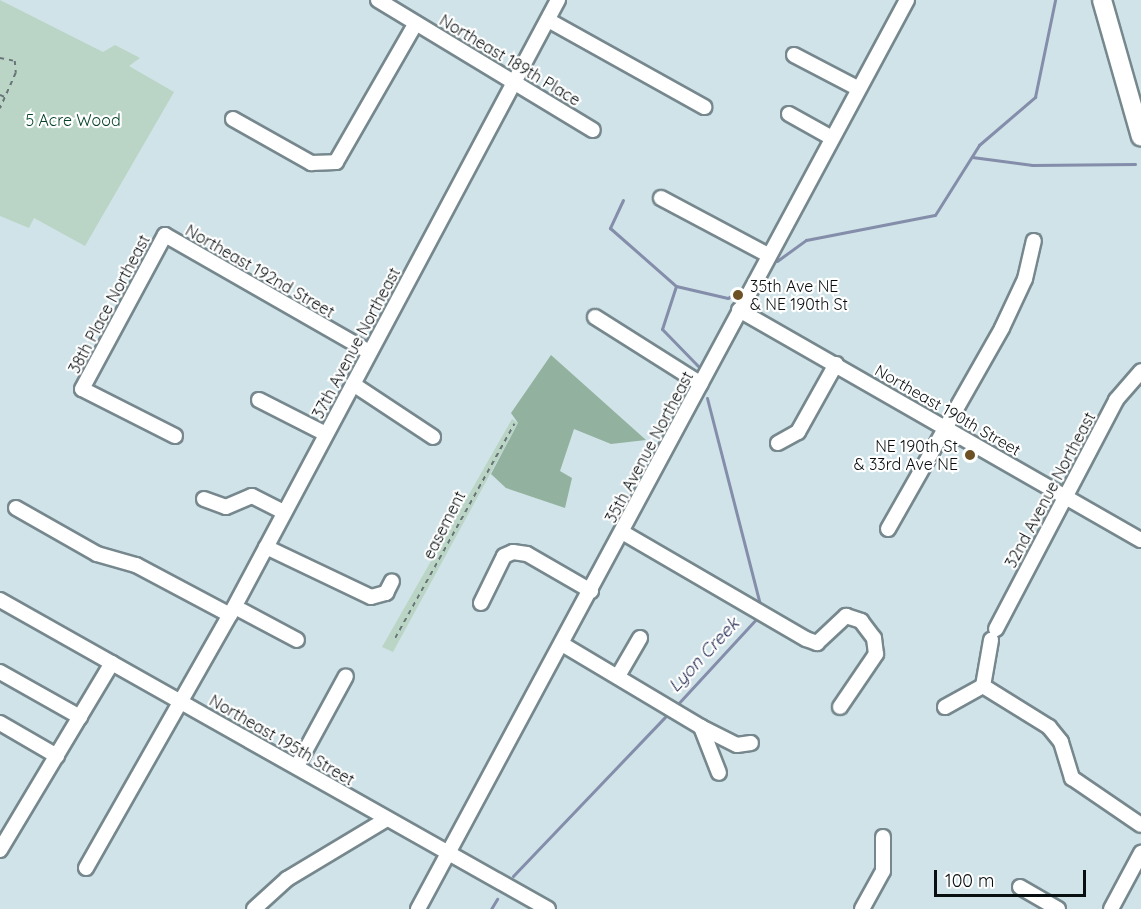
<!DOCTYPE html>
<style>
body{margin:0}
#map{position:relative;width:1141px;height:909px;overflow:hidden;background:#d0e3e8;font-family:Quicksand,sans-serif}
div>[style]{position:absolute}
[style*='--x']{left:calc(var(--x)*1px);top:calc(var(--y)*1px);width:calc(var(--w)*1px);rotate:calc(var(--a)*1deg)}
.green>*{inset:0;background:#bad5c5}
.forest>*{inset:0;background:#92b29f}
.stream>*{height:3px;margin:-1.5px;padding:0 1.5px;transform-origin:1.5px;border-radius:1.5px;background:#848daa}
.path>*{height:1.5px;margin-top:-0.75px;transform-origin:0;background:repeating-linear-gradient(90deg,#687478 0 4.5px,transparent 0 9px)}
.roads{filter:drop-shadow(2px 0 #76888d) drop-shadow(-2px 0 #76888d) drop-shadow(0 2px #76888d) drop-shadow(0 -2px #76888d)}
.minor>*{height:14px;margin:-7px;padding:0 7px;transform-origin:7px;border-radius:7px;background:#fff}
.major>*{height:18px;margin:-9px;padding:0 9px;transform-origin:9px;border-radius:9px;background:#fff}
.dots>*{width:16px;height:16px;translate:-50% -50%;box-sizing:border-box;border:3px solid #fff;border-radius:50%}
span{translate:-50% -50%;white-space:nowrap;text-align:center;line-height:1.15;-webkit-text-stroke:4.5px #fff;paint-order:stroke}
.street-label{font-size:16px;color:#090f11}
.park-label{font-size:16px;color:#06442a}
.poi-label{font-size:16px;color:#090f11}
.left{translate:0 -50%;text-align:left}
.right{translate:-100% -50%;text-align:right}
.water-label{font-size:18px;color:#1d264e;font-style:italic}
.scale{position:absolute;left:934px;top:870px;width:152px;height:27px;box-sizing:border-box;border:3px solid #090f11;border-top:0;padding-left:8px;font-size:18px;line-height:21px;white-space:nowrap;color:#090f11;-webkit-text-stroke:4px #fff;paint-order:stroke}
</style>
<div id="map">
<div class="green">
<i style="clip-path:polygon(0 0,103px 52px,115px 45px,140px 58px,129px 66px,174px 92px,85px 246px,34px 218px,29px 228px,0 216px)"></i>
<i style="clip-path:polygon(512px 419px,518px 423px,393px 652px,382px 647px)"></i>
</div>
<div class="forest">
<i style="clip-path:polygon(551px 355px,646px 440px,611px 444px,574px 429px,560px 471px,572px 478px,565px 508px,506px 488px,491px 474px,518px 423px,511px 413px)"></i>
</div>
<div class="stream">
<i style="--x:972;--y:157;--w:61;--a:7.6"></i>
<i style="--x:1032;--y:165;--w:103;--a:-0.6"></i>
<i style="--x:623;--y:200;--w:31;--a:115"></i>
<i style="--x:610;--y:228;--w:88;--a:41.3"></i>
<i style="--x:777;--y:261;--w:36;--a:-36"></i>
<i style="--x:806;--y:240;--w:131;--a:-11"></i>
<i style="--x:935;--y:215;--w:83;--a:-57.8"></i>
<i style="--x:979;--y:145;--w:74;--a:-40.6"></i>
<i style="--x:1035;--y:97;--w:99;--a:-78.3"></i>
<i style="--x:699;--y:367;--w:53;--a:-134.2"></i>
<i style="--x:662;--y:329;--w:45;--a:-72"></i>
<i style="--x:676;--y:286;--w:53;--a:13"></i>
<i style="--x:728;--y:298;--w:15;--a:-37"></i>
<i style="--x:707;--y:398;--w:217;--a:75.6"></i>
<i style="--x:676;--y:706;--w:122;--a:-47.3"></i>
<i style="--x:513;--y:876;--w:226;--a:-46.3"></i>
<i style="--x:491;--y:909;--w:12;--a:-59"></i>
</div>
<div class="path">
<i style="--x:0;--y:58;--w:15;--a:11"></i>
<i style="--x:15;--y:61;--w:12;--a:85"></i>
<i style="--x:16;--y:73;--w:39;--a:114"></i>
<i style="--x:0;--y:95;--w:8;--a:23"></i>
<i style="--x:395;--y:638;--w:245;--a:-60.9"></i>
</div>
<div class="roads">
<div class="minor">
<i style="--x:378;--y:0;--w:251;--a:31.2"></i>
<i style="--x:548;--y:20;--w:179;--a:29.1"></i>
<i style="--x:794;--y:55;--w:73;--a:27.6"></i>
<i style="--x:789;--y:114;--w:49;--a:29.2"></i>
<i style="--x:233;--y:119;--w:90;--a:29.4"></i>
<i style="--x:311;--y:163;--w:25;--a:-2"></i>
<i style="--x:336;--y:162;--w:160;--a:-60.1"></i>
<i style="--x:661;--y:198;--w:121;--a:28"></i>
<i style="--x:739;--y:310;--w:463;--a:29.8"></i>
<i style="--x:595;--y:317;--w:125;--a:32.3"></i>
<i style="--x:353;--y:384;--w:96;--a:33.5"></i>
<i style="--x:259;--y:400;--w:75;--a:26.9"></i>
<i style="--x:175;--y:436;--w:104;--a:-153.2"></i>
<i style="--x:82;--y:389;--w:175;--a:-61.7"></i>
<i style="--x:165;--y:235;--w:235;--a:29.8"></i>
<i style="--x:778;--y:443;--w:23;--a:-29"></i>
<i style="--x:798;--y:432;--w:78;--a:-60.8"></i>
<i style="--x:204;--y:499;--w:23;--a:20"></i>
<i style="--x:226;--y:507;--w:28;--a:-23"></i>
<i style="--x:252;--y:496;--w:36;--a:27"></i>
<i style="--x:16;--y:508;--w:93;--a:29.6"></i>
<i style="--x:97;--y:554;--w:41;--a:15.8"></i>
<i style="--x:136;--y:565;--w:106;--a:28"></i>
<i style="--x:888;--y:529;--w:231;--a:-60.4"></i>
<i style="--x:1002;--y:328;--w:54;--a:-64.9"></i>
<i style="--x:1025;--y:279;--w:39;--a:-77"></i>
<i style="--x:622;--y:532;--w:213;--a:30.2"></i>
<i style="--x:806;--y:639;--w:12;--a:20"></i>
<i style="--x:817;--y:643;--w:40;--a:-43"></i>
<i style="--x:846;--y:616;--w:16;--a:18"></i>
<i style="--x:861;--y:621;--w:21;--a:53"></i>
<i style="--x:874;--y:638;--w:16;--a:83"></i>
<i style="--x:876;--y:654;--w:64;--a:124.2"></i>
<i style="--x:266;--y:547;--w:116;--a:25.5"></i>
<i style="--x:371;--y:597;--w:16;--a:-15"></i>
<i style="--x:386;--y:593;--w:13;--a:-63"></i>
<i style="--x:0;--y:600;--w:629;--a:29.42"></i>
<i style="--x:481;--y:603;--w:52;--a:-63.9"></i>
<i style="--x:504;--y:556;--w:10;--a:-24"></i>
<i style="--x:513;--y:552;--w:14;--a:8"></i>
<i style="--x:527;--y:554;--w:74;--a:30"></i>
<i style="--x:235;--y:607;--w:70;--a:28"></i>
<i style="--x:996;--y:629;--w:259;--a:-62.3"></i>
<i style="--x:1116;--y:400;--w:38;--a:-49"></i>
<i style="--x:562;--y:644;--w:162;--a:30.8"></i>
<i style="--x:701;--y:727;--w:40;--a:26.6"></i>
<i style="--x:737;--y:745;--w:14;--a:-8"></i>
<i style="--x:0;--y:672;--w:92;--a:29.4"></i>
<i style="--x:618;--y:676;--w:44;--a:-59.9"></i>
<i style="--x:983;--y:686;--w:78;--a:31.8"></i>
<i style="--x:1049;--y:727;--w:19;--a:51"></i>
<i style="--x:1061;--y:742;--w:38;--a:73"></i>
<i style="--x:1072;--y:778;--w:83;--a:34.3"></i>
<i style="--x:945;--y:707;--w:43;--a:-28.9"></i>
<i style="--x:983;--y:686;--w:47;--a:-80.1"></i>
<i style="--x:0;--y:723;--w:66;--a:30.1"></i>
<i style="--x:701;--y:727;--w:49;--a:68.6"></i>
<i style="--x:297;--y:766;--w:102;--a:-61.4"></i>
<i style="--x:0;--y:850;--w:218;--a:-59.1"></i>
<i style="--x:86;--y:868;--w:291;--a:-60.4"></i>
<i style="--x:230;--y:615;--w:697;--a:-61.93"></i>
<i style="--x:1020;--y:887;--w:44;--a:30.1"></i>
<i style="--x:254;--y:909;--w:45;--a:-42.3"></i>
<i style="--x:287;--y:879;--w:117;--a:-31"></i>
<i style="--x:418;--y:909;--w:1032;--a:-61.72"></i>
<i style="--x:862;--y:909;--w:43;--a:-61.1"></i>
<i style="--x:883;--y:871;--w:34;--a:-90"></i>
<i style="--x:1111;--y:909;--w:64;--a:-61.8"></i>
</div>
<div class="major">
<i style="--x:1102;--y:0;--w:142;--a:74.1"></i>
</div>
</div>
<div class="dots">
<i style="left:738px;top:295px;background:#6d5023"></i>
<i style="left:970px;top:455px;background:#6d5023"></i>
</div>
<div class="street-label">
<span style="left:510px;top:60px;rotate:31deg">Northeast 189th Place</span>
<span style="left:260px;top:271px;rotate:30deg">Northeast 192nd Street</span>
<span style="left:109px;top:304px;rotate:-62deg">38th Place Northeast</span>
<span style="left:356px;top:343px;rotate:-62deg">37th Avenue Northeast</span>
<span style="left:948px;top:410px;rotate:30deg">Northeast 190th Street</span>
<span style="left:649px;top:447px;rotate:-62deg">35th Avenue Northeast</span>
<span style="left:1050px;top:490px;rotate:-62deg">32nd Avenue Northeast</span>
<span style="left:444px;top:525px;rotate:-63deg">easement</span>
<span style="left:282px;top:740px;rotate:30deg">Northeast 195th Street</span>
</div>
<div class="park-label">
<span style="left:73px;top:120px">5 Acre Wood</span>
</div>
<div class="poi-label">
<span class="left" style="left:750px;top:295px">35th Ave NE<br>&amp; NE 190th St</span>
<span class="right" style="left:958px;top:455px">NE 190th St<br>&amp; 33rd Ave NE</span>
</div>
<div class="water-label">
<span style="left:704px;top:655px;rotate:-47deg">Lyon Creek</span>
</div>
<div class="scale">100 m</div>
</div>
